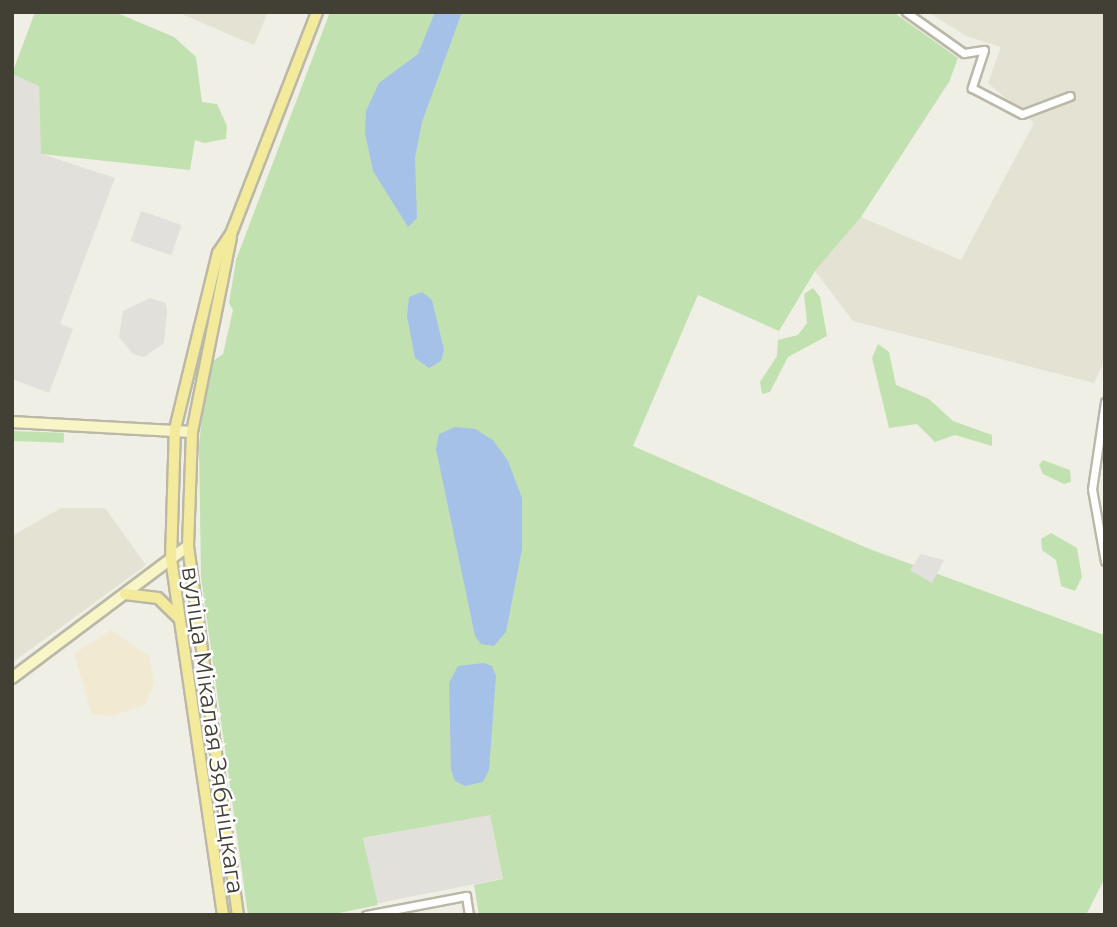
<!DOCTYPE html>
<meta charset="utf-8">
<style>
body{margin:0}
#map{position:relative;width:1117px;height:927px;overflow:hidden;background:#f0efe5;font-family:Montserrat,sans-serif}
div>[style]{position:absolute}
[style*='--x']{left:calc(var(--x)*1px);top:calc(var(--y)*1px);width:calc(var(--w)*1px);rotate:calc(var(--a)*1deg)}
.residential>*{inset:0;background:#e4e2d3}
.commercial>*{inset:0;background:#f1e9d1}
.industrial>*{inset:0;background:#e2e0da;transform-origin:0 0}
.green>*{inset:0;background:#c2e1b1;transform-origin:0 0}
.parking>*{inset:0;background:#e1e0dc;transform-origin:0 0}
.water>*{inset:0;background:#a6c1e8}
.roads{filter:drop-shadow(2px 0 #bbb8a8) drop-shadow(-2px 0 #bbb8a8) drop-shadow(0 2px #bbb8a8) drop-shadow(0 -2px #bbb8a8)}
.minor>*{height:7px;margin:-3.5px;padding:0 3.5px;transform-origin:3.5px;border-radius:3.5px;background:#fff}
.secondary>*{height:10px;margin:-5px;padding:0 5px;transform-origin:5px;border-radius:5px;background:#f8f6c7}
.primary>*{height:10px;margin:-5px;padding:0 5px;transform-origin:5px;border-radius:5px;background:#f3eb9b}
span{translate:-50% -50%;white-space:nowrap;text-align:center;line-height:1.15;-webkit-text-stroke:5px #fff;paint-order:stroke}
.street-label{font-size:24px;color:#423f35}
.frame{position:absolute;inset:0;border:14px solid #423f35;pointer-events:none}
</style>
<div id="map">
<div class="residential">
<i style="clip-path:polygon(177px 12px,268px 12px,254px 45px)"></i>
<i style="clip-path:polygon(928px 12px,1105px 12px,1105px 359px,1094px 383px,853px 321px,815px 271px,861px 217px,961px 260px,1034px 123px,988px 83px,1001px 47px,966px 36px)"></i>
<i style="clip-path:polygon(61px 508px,105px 508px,146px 565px,12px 663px,12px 536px)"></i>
</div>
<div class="commercial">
<i style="clip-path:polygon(111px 630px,149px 656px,154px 683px,145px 705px,112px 716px,92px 714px,74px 654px)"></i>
</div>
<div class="industrial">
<i style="clip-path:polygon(12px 74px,39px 86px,42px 154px,115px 178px,60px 324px,73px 329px,49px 393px,12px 379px)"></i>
<i style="clip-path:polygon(150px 298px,166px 303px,167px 313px,164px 343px,144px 357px,133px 354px,119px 337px,123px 311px)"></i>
<i style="left:490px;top:814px;width:66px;height:129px;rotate:79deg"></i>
</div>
<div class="green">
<i style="clip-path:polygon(35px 12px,115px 12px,174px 37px,196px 57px,202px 102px,217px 104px,227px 126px,226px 139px,204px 143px,195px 140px,190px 170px,41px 154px,39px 86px,12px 74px)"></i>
<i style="clip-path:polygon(330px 12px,893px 12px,958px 58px,949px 82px,861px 217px,815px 271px,779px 331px,698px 295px,633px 446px,867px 548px,1104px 635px,1105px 878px,1086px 915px,479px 915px,474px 885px,503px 879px,490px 815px,363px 838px,378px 905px,329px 915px,248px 915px,201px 577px,199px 445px,205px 389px,213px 361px,223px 354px,233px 310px,229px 303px,236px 260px)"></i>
<i style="clip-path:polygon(813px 288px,820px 297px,827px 336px,788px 357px,770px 392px,762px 394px,760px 382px,777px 356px,778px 340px,798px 335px,807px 323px,804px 294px)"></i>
<i style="clip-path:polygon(878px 344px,889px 352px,896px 385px,929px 399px,953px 421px,992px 435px,992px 446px,955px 435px,935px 442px,917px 424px,889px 428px,872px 358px)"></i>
<i style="left:12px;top:431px;width:52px;height:10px;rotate:2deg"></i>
<i style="clip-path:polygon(1043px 460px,1070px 470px,1071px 482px,1064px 484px,1043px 474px,1039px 465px)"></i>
<i style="clip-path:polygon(1051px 533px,1077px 548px,1082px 577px,1075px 591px,1061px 586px,1056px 560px,1042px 550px,1041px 539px)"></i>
</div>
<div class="parking">
<i style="left:141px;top:211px;width:43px;height:32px;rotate:19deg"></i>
<i style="clip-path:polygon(921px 554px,944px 560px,932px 583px,910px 570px)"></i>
</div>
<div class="water">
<i style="clip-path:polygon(435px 12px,462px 12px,422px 122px,415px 158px,417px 218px,408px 227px,373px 171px,365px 133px,366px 111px,379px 83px,418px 54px)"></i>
<i style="clip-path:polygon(422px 292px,432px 300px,444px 350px,441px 361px,429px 368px,415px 358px,407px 316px,409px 297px)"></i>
<i style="clip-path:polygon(455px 427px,475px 429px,493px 440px,508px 461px,522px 498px,522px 549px,506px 632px,494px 646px,481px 644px,475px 636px,436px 449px,439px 434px)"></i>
<i style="clip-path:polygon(484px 663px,492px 666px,496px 676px,489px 770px,483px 782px,465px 786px,455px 781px,451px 770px,449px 683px,458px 666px)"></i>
</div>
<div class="roads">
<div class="minor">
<i style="--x:906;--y:12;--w:71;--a:35.3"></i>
<i style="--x:964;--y:53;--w:20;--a:-9"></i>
<i style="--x:984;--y:50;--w:40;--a:108"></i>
<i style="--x:972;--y:88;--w:56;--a:27.5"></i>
<i style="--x:1022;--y:114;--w:51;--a:-20.6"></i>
<i style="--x:1105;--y:402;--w:88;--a:98.5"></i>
<i style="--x:1092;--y:489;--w:73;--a:79.8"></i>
<i style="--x:366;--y:915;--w:102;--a:-10.8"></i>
<i style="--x:466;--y:896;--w:19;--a:81"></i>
</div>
<div class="secondary">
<i style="--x:12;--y:422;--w:180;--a:3.2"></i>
<i style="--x:12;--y:678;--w:220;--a:-36.9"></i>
</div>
<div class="primary">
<i style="--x:231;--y:237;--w:199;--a:101.3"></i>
<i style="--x:192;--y:432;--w:114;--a:92"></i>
<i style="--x:188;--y:546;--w:372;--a:82.3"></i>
<i style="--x:125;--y:594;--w:33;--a:7"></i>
<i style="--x:158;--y:598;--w:29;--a:44"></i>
<i style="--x:223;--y:915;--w:359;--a:-98.3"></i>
<i style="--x:171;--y:560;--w:131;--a:-88.3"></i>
<i style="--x:175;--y:429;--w:181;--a:-76.3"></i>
<i style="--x:218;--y:253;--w:23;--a:-56"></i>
<i style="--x:231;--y:234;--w:238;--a:-68.8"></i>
</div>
</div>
<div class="street-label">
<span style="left:213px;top:730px;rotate:82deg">вуліца Мікалая Зябніцкага</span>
</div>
<div class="frame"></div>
</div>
